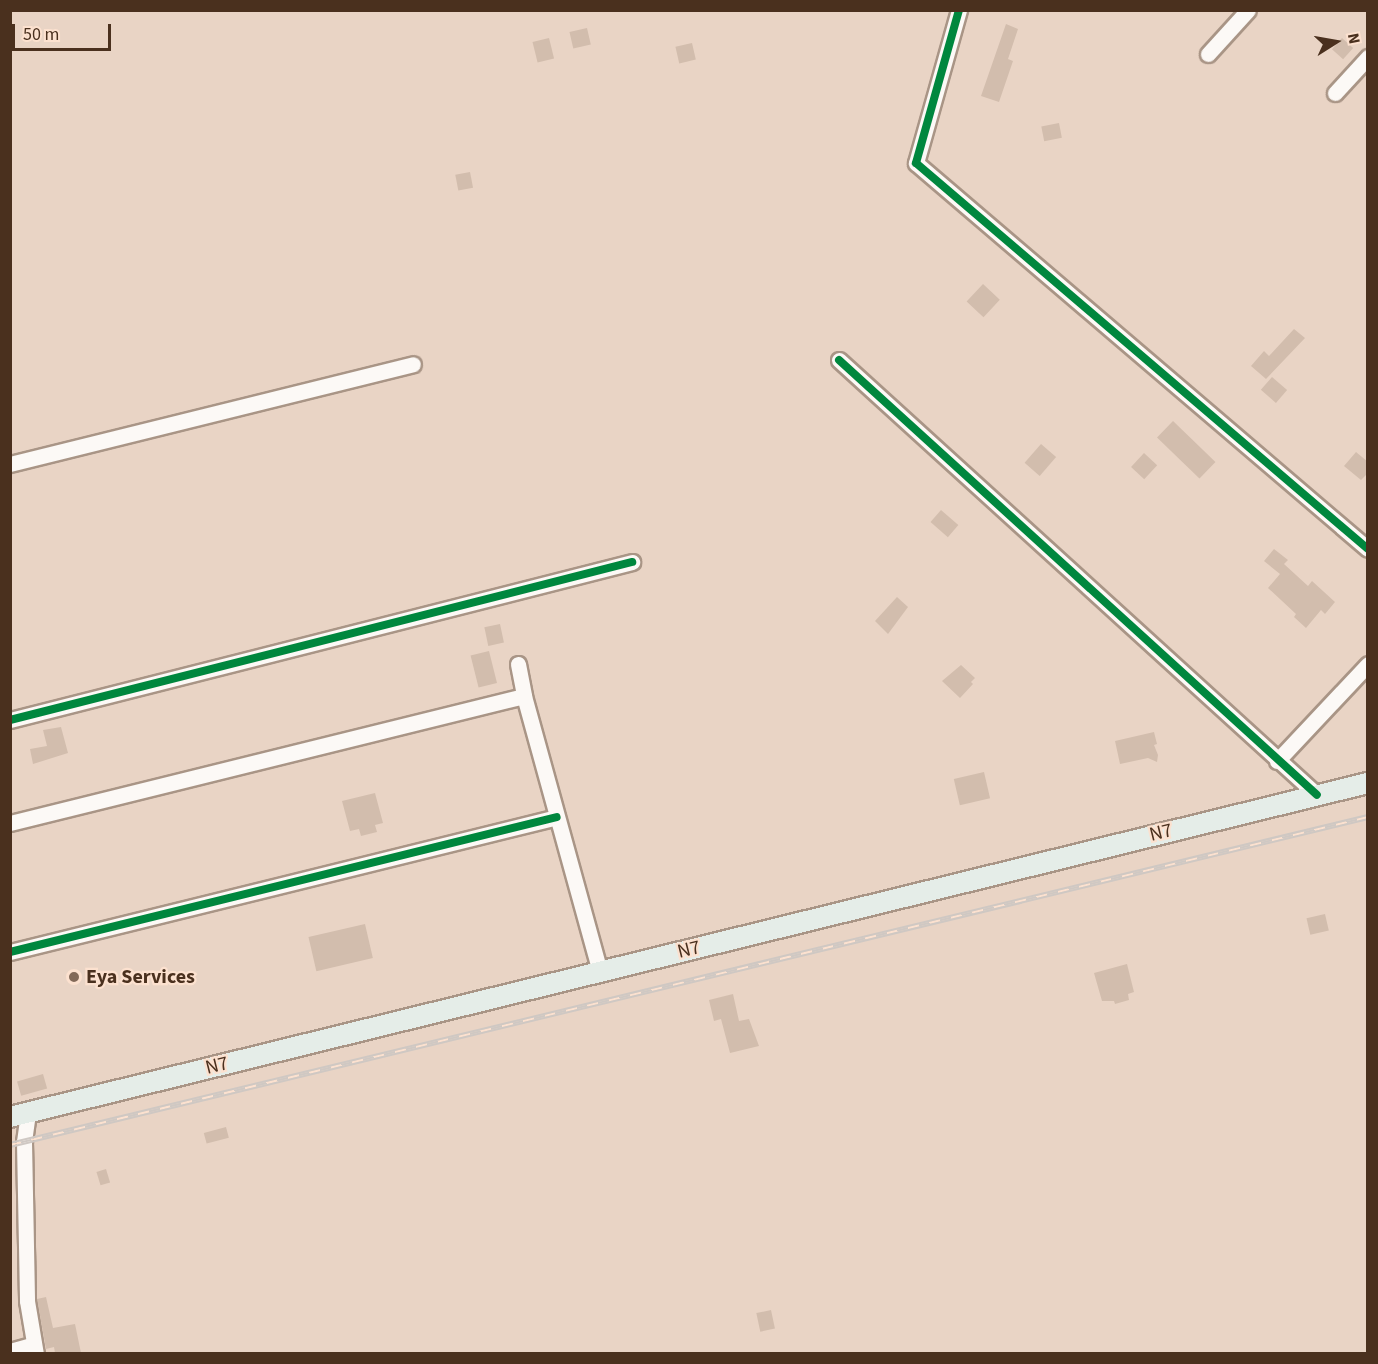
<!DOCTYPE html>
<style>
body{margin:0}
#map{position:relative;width:1378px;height:1364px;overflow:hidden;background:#e9d4c5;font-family:"Source Sans 3",sans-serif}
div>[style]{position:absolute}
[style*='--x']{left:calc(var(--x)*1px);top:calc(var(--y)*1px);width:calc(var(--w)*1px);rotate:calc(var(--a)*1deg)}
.building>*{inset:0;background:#d2bdad;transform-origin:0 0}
.roads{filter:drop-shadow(2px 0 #a99586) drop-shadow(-2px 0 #a99586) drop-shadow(0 2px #a99586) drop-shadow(0 -2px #a99586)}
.minor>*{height:15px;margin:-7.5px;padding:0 7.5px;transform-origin:7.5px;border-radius:7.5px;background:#fcf9f6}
.major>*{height:20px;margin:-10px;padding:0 10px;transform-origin:10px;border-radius:10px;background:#e5ede8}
.rail>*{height:6px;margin-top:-3px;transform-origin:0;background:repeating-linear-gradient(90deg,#fce1cf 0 11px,#cfc8c3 0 22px);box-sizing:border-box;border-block:2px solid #cfc8c3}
.cycleway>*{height:8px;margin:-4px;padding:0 4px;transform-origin:4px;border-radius:4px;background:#00873e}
.dots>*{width:16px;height:16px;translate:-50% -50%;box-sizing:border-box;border:3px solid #fce1cf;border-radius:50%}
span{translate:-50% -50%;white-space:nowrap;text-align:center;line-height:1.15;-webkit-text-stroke:4.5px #fce1cf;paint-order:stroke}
.street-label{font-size:20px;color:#4a301e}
.poi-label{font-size:20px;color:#4a301e;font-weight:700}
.left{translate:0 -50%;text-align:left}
.frame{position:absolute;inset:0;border:12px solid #4a301e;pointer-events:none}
.north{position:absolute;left:1306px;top:12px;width:60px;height:60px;-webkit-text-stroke:4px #fce1cf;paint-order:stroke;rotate:79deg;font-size:16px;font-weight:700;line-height:24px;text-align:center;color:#4a301e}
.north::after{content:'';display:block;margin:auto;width:21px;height:27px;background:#4a301e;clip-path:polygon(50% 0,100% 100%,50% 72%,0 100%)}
.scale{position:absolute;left:12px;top:24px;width:99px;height:27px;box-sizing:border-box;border:3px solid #4a301e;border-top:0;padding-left:8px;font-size:18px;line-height:21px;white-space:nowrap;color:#4a301e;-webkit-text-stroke:4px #fce1cf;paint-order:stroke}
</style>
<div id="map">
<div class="building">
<i style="clip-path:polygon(1006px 24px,1018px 29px,1008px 59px,1013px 61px,999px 102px,981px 96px)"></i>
<i style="left:587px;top:28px;width:17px;height:18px;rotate:77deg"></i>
<i style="left:549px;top:38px;width:21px;height:17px;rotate:76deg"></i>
<i style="left:1342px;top:38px;width:15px;height:15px;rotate:42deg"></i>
<i style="left:692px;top:43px;width:17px;height:17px;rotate:77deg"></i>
<i style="left:1059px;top:123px;width:15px;height:18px;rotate:79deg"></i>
<i style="left:470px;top:172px;width:16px;height:15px;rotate:79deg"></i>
<i style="left:983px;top:284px;width:23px;height:24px;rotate:43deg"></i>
<i style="clip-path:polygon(1294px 329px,1305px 338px,1266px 379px,1251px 366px,1264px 351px,1269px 356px)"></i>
<i style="left:1272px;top:377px;width:20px;height:17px;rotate:41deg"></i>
<i style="left:1173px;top:421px;width:59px;height:23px;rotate:44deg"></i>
<i style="left:1041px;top:444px;width:20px;height:25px;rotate:41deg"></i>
<i style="clip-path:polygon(1356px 452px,1368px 462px,1368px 473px,1361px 480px,1344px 466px)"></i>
<i style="left:1144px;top:453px;width:18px;height:19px;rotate:43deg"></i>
<i style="left:941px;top:510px;width:23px;height:16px;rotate:41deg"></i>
<i style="clip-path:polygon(1274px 549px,1288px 560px,1284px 564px,1308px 586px,1312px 581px,1335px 602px,1325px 614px,1321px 610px,1306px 628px,1294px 617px,1296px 614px,1268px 588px,1280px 574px,1264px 561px)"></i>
<i style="clip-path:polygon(897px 597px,908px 607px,888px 634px,875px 621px)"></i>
<i style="left:500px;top:624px;width:19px;height:16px;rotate:78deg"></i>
<i style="left:489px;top:651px;width:33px;height:19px;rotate:76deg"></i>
<i style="clip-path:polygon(961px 665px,975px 678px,971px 682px,973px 684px,960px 698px,942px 681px)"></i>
<i style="clip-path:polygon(61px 727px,68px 753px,33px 764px,30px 749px,47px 746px,43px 730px)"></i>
<i style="clip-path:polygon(1154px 732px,1157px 744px,1154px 745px,1158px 755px,1157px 762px,1148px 758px,1120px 764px,1115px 741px)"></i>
<i style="left:984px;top:772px;width:27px;height:31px;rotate:77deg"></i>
<i style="clip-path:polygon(375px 793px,383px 823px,375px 825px,377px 832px,361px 836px,359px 829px,350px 831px,342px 801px)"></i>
<i style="left:1325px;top:914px;width:17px;height:19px;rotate:77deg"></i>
<i style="left:365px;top:924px;width:35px;height:58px;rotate:77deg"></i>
<i style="clip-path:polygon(1127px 964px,1134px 992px,1128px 994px,1129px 1000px,1115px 1004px,1114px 1001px,1102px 1001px,1094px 973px)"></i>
<i style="clip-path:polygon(733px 994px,739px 1021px,749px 1019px,759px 1046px,730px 1053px,721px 1019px,714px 1021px,709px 1000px)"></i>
<i style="left:43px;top:1074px;width:15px;height:27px;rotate:74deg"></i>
<i style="left:226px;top:1127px;width:11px;height:23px;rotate:75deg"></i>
<i style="left:106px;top:1169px;width:14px;height:10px;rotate:73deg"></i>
<i style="clip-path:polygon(46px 1297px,53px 1328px,75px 1324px,81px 1353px,55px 1353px,54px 1347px,46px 1349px,37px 1299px)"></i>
<i style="left:771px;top:1310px;width:19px;height:15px;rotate:78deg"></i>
</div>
<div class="roads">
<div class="minor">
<i style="--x:959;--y:10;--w:159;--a:105.7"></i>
<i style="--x:916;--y:163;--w:594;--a:40.5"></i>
<i style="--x:1208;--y:54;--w:59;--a:-47.7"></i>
<i style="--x:1335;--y:93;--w:49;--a:-47.5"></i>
<i style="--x:839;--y:360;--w:646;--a:42.3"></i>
<i style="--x:10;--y:464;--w:415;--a:-13.9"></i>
<i style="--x:518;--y:664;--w:33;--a:79"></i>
<i style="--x:524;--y:696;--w:286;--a:74.6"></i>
<i style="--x:10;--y:720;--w:642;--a:-14.25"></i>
<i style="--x:1277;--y:761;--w:133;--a:-46.8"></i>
<i style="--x:10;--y:823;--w:529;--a:-13.88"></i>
<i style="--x:10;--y:952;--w:563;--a:-13.86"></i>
<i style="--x:28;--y:1113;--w:29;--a:98"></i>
<i style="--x:24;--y:1142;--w:159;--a:88.9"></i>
<i style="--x:27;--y:1301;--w:54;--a:80.4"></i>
<i style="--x:10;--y:1351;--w:25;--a:-16"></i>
</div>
<div class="major">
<i style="--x:10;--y:1117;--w:1398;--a:-13.82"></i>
</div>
</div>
<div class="rail">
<i style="--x:10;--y:1145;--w:1397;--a:-13.58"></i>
</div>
<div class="cycleway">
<i style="--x:959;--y:10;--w:159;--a:105.7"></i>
<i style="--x:916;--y:163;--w:594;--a:40.5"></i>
<i style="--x:839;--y:360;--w:646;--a:42.3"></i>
<i style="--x:10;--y:720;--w:642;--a:-14.25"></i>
<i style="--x:10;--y:952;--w:563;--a:-13.86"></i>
</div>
<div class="dots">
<i style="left:74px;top:977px;background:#826958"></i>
</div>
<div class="street-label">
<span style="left:1161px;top:833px;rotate:-14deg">N7</span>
<span style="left:689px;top:950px;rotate:-14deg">N7</span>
<span style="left:217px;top:1066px;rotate:-14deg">N7</span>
</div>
<div class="poi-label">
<span class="left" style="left:86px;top:977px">Eya Services</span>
</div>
<div class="frame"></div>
<div class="north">N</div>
<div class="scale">50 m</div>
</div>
